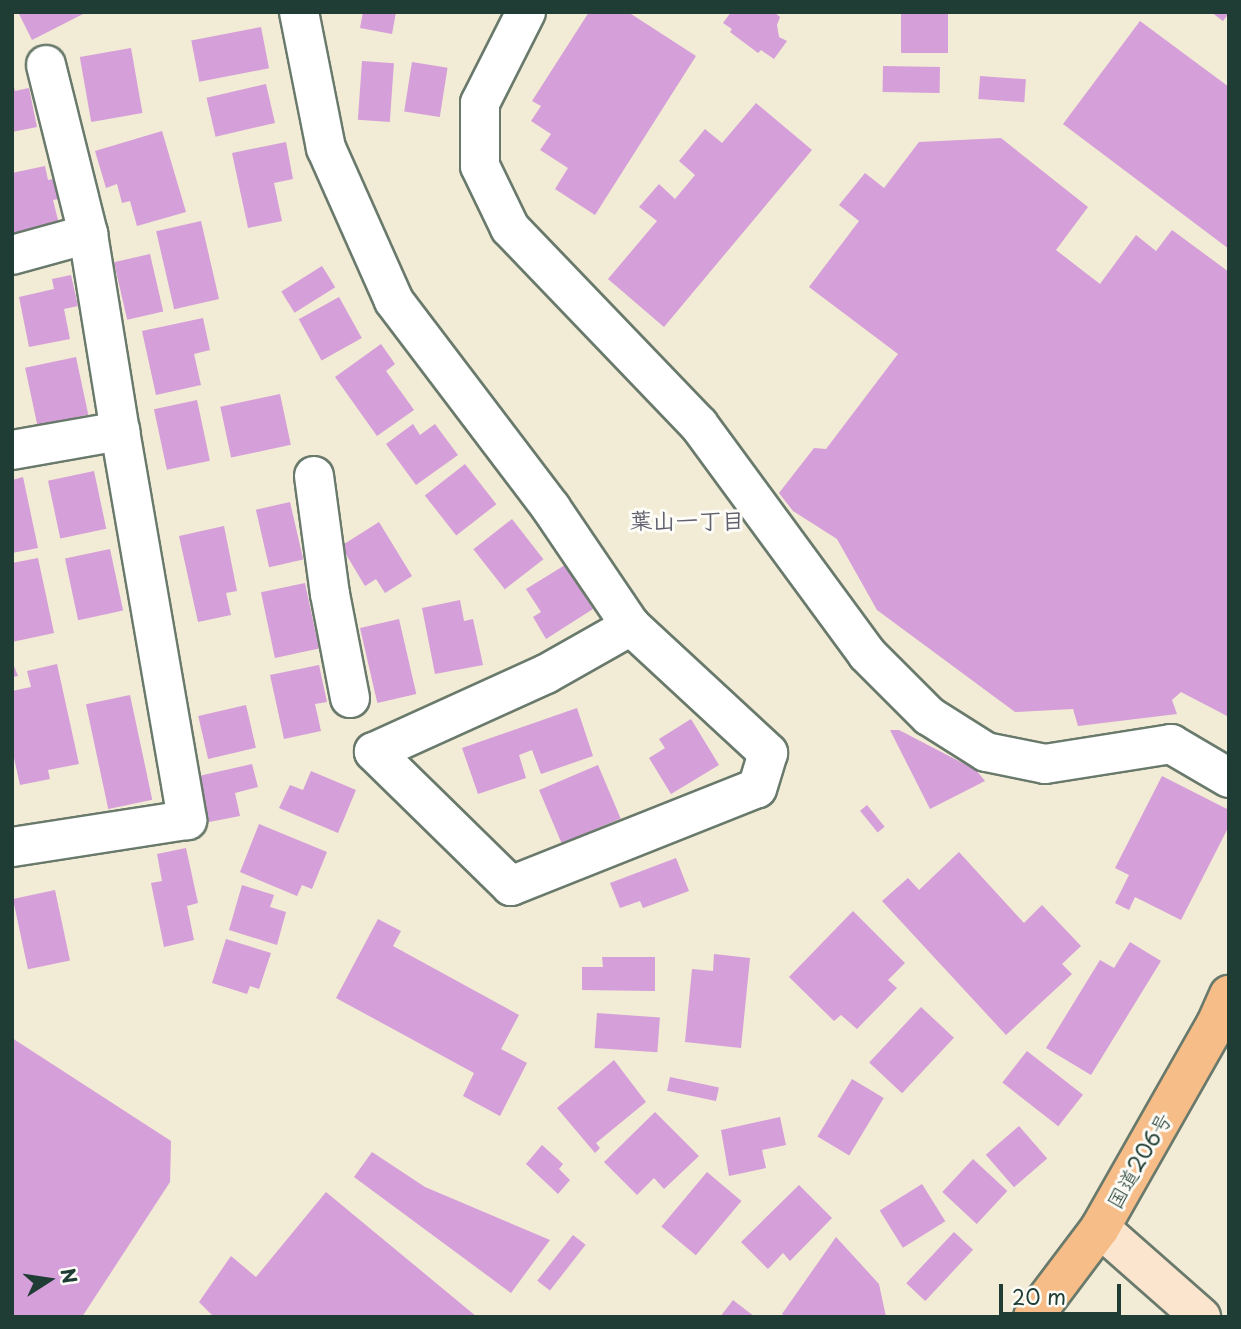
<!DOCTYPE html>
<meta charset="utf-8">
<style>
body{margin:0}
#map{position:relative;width:1241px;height:1329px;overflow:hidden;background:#f2ebd5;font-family:"Playpen Sans","Klee One",sans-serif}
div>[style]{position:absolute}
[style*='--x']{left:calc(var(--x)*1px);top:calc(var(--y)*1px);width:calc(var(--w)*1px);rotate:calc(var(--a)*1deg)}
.building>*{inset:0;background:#d59fd9;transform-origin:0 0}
.roads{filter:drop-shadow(2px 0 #697a6c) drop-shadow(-2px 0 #697a6c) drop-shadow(0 2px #697a6c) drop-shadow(0 -2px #697a6c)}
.minor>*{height:38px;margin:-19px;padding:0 19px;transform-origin:19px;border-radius:19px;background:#fff}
.secondary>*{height:38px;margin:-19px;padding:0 19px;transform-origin:19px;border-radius:19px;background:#fce5cf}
.trunk>*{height:38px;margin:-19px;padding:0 19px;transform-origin:19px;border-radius:19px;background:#f7bd88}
span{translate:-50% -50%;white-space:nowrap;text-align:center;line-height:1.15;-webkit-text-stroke:6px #fdfcf7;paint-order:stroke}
.street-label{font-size:21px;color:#1f3d34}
.neighbourhood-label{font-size:23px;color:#5f5f6e;font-weight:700}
.frame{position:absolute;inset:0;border:14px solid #1f3d34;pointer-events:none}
.north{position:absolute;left:14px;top:1245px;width:70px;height:70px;-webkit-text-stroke:5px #fdfcf7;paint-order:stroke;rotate:78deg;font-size:19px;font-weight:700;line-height:28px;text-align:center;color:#1f3d34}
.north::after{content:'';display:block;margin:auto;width:24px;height:32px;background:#1f3d34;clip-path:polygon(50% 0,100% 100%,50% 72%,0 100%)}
.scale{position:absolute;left:999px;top:1284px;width:122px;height:32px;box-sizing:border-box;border:4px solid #1f3d34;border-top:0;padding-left:9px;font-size:21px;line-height:24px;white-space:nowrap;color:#1f3d34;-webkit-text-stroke:5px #fdfcf7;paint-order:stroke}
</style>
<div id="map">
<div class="building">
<i style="clip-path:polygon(18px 12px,87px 12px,32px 40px)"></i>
<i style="clip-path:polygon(363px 12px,396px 12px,392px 34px,360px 28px)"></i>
<i style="clip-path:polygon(589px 12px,628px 12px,696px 56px,595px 215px,555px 189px,568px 168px,540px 150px,551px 134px,531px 121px,541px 106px,532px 101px)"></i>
<i style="clip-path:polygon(731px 12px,774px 12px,780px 17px,777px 25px,779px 37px,787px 41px,774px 59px,761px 50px,758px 53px,730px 32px,732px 29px,723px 23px)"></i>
<i style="left:901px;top:12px;width:47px;height:41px"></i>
<i style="clip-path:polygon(1211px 12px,1229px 12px,1229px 13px,1223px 21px)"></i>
<i style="clip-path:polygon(1140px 21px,1229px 87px,1229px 249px,1063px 124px)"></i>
<i style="left:261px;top:27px;width:42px;height:71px;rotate:79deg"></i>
<i style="left:131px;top:48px;width:66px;height:52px;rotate:80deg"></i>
<i style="left:362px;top:61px;width:32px;height:59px;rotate:4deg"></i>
<i style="left:412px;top:62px;width:36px;height:50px;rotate:9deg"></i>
<i style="left:883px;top:66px;width:57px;height:26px;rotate:1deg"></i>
<i style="left:980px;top:76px;width:46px;height:23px;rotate:4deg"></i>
<i style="clip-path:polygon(13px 84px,15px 91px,29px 88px,37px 127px,12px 132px)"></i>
<i style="left:266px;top:84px;width:40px;height:61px;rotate:77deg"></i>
<i style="clip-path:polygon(756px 103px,812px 150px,664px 327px,608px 279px,657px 221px,639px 207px,659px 184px,675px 199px,695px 175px,679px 161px,705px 129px,722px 143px)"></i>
<i style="clip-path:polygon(162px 131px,186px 212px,137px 226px,130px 201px,122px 203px,117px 184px,106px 188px,95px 151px)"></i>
<i style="clip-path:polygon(1001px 138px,1088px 207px,1056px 250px,1100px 284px,1136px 235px,1156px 251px,1172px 230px,1229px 272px,1229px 717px,1181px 692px,1172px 700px,1177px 714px,1078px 726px,1073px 709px,1015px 712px,877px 610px,837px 539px,793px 511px,779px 493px,814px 448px,826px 449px,898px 354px,809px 287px,859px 221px,839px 205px,865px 173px,884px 188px,919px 142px)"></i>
<i style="clip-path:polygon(286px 142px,293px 179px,274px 183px,282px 221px,248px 228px,232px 153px)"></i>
<i style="clip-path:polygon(45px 166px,48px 180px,59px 178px,63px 198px,53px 200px,59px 224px,12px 234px,12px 173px)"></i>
<i style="left:201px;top:221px;width:80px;height:46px;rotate:77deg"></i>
<i style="left:150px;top:254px;width:59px;height:37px;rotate:77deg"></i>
<i style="left:322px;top:266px;width:25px;height:48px;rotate:58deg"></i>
<i style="clip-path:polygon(71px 275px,78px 306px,64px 309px,70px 339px,29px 347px,19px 297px,54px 289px,52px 279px)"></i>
<i style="left:339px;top:297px;width:47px;height:46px;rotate:61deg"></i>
<i style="clip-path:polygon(203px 318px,210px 350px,194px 354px,201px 385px,156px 395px,142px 331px)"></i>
<i style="clip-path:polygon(381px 344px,395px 364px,386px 371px,414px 410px,377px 436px,335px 377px)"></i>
<i style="left:76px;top:357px;width:59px;height:52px;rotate:78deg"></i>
<i style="left:280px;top:394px;width:52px;height:61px;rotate:78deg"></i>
<i style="left:197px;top:400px;width:62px;height:44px;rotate:78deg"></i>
<i style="clip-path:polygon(413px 424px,420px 435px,435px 424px,458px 455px,416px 485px,386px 444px)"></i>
<i style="left:465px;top:464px;width:51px;height:51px;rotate:52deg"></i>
<i style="left:94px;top:471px;width:59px;height:47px;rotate:78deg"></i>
<i style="clip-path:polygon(23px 477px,38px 548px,12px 553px,12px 480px)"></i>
<i style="left:290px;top:502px;width:59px;height:35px;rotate:77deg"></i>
<i style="left:512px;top:519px;width:51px;height:49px;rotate:52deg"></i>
<i style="clip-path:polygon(379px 522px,412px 576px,385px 593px,376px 579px,365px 586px,341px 546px)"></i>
<i style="clip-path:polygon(224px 526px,237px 591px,226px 593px,231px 615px,198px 622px,179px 536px)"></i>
<i style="left:110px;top:549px;width:63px;height:46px;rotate:78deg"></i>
<i style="clip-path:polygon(38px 558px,54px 633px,12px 642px,12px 563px)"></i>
<i style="clip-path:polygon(565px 565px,593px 609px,546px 639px,533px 617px,541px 612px,526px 589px)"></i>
<i style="left:305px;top:583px;width:67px;height:45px;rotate:78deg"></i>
<i style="clip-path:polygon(460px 600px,464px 621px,473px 619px,483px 665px,435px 674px,422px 608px)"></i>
<i style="left:399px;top:619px;width:77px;height:40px;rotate:77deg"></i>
<i style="clip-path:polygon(12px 661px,18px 676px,12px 677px)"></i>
<i style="clip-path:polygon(57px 664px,79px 764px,48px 770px,50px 779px,20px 785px,12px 749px,12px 691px,31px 687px,27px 671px)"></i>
<i style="clip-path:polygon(319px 665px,327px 702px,315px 704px,321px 731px,284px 739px,270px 675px)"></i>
<i style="left:130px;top:695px;width:107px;height:45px;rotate:78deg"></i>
<i style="left:246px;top:705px;width:44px;height:49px;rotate:77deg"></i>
<i style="clip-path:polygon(577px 708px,593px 756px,541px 774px,532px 750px,519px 755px,526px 778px,478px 794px,462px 748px)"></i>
<i style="clip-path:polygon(691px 719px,719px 765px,671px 794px,649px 758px,665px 748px,659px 739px)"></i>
<i style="clip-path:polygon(890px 730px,899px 730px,976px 770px,985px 781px,930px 809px)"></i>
<i style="clip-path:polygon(252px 764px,258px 787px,235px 793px,240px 816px,209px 822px,199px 776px)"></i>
<i style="left:598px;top:765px;width:58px;height:64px;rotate:67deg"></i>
<i style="clip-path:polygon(311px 771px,356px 790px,338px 833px,279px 808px,290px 785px,303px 790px)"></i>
<i style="clip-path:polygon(1162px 776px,1229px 810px,1229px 826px,1181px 920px,1135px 897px,1129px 910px,1115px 903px,1129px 875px,1115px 868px)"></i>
<i style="left:867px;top:805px;width:28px;height:9px;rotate:51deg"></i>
<i style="clip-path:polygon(259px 824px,327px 852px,312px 889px,302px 885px,297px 896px,240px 872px)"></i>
<i style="clip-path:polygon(186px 848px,198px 903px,187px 906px,194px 940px,164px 947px,151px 883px,162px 881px,157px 854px)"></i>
<i style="clip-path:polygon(959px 852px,1024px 923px,1042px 905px,1081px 946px,1062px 964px,1072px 974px,1006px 1035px,882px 901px,908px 878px,919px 890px)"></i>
<i style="clip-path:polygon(676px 858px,689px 891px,643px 908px,640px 901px,620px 908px,610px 883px)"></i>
<i style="clip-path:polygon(242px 885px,274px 895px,270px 907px,286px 912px,277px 945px,229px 930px)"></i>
<i style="left:55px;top:890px;width:72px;height:43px;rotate:78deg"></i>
<i style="clip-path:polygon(853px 911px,905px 963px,888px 980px,897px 988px,857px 1029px,841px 1015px,834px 1021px,789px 977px)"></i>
<i style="clip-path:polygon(378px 919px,401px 931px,393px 946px,519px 1015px,501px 1049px,527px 1063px,500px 1116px,463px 1096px,474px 1073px,336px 998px)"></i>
<i style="clip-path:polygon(226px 939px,271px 953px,259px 989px,250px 986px,247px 994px,212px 983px)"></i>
<i style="clip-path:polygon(1130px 942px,1161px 961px,1091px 1075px,1046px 1048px,1100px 960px,1114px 968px)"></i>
<i style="clip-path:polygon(714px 954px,750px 958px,741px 1048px,685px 1042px,692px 969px,713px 971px)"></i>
<i style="clip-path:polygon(602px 957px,655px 957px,655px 991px,582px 990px,582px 967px,603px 967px)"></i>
<i style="left:921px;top:1007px;width:45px;height:76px;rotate:43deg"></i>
<i style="left:597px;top:1013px;width:63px;height:35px;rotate:4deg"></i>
<i style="clip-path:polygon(12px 1038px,171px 1141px,170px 1182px,82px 1317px,12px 1317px)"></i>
<i style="left:1027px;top:1051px;width:71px;height:40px;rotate:38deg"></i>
<i style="clip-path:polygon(614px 1060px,646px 1102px,596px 1143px,600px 1148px,595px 1153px,557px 1108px)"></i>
<i style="left:670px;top:1077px;width:50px;height:14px;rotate:12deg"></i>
<i style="left:852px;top:1079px;width:37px;height:67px;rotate:31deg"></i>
<i style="clip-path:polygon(655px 1112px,699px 1156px,664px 1189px,654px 1178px,637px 1195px,604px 1162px)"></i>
<i style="clip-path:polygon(780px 1117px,786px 1145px,762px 1150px,766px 1168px,729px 1176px,721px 1130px)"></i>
<i style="left:1019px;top:1126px;width:43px;height:44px;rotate:49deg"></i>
<i style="clip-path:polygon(542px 1145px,563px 1164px,559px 1169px,570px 1180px,558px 1194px,526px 1164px)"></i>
<i style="clip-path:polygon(372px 1152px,425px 1187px,550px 1240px,511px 1293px,354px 1177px)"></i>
<i style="left:973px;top:1159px;width:47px;height:45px;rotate:43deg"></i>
<i style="left:707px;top:1172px;width:45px;height:71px;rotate:40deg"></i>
<i style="left:922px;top:1184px;width:44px;height:50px;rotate:58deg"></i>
<i style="clip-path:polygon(799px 1185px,832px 1218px,790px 1261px,783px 1253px,768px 1269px,741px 1242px)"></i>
<i style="clip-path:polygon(326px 1192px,477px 1317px,214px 1317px,199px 1302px,231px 1256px,256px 1277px)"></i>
<i style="left:954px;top:1232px;width:26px;height:70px;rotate:43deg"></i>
<i style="left:573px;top:1235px;width:16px;height:58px;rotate:38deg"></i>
<i style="clip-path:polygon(836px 1237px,879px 1284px,886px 1317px,786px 1317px,782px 1314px)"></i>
<i style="clip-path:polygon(733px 1300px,755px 1317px,720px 1317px)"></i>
</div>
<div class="roads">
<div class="minor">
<i style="--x:299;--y:12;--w:139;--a:78.8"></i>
<i style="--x:326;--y:148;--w:167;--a:66"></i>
<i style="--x:394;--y:301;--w:260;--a:52.8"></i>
<i style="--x:551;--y:508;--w:143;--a:55.9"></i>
<i style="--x:526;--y:12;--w:102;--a:116.8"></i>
<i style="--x:480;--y:103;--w:63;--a:90"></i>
<i style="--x:480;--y:166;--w:69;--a:64.2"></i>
<i style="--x:510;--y:228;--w:273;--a:46.2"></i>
<i style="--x:699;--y:425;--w:284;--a:53.7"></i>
<i style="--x:867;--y:654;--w:88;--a:45"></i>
<i style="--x:929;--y:716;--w:67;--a:32.3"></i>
<i style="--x:986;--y:752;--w:60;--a:11.5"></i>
<i style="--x:1045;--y:764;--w:128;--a:-9"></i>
<i style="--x:1171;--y:744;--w:67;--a:30.4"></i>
<i style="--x:46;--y:65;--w:174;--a:76"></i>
<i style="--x:88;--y:234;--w:200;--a:80.8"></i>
<i style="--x:12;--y:255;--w:79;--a:-15.4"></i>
<i style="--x:12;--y:450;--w:110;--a:-10"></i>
<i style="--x:120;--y:431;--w:395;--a:80.2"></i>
<i style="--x:187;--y:820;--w:177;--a:171.2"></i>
<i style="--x:314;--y:476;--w:119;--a:82.3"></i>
<i style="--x:330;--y:594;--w:106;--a:79.1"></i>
<i style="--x:631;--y:626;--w:187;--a:42.8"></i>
<i style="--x:768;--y:753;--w:37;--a:107"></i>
<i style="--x:757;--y:788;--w:265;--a:158.3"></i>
<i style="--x:511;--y:886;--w:192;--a:-135.6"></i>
<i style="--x:374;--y:752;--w:189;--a:-24.4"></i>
<i style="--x:546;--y:674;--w:98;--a:-29.5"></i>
</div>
<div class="secondary">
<i style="--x:1100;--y:1228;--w:135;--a:41.4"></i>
</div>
<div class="trunk">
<i style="--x:1033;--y:1317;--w:111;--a:-53"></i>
<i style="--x:1100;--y:1228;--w:235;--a:-60.4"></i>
<i style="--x:1216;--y:1024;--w:32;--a:-66"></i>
</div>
</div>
<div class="street-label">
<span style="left:1138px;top:1160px;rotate:-60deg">国道206号</span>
</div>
<div class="neighbourhood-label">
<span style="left:687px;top:520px">葉山一丁目</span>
</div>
<div class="frame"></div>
<div class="north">N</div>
<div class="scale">20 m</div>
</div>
